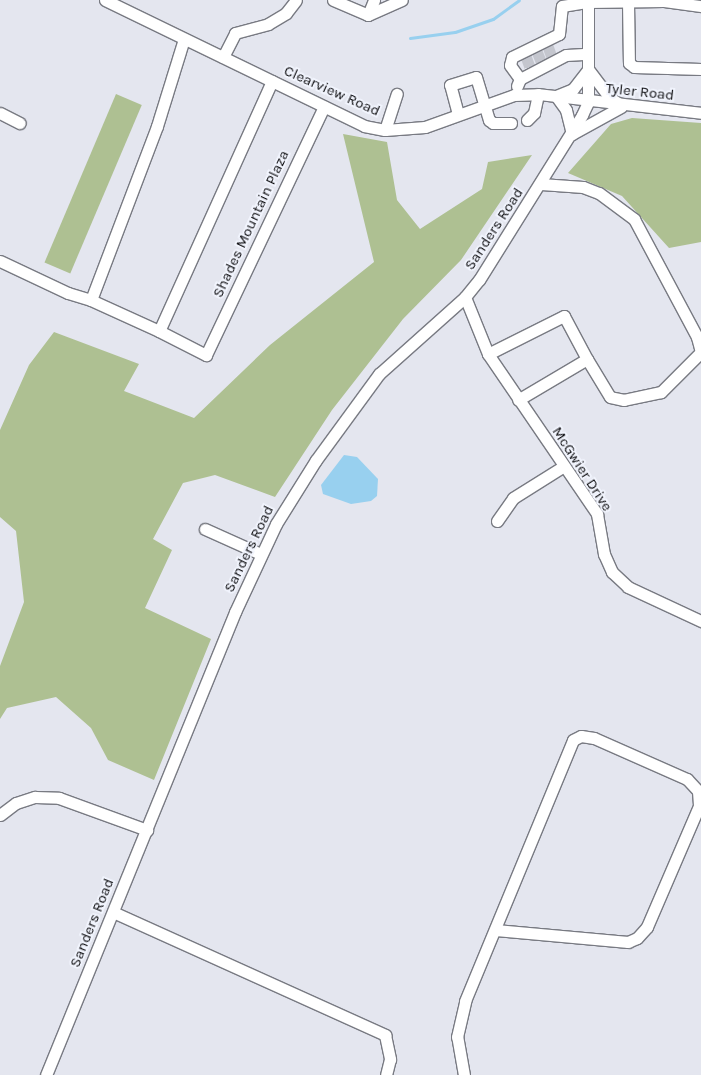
<!DOCTYPE html>
<style>
body{margin:0}
#map{position:relative;width:701px;height:1075px;overflow:hidden;background:#e4e6ef;font-family:Karla,sans-serif}
div>[style]{position:absolute}
[style*='--x']{left:calc(var(--x)*1px);top:calc(var(--y)*1px);width:calc(var(--w)*1px);rotate:calc(var(--a)*1deg)}
.green>*{inset:0;background:#aec092;transform-origin:0 0}
.water>*{inset:0;background:#98d0ef}
.stream>*{height:3px;margin:-1.5px;padding:0 1.5px;transform-origin:1.5px;border-radius:1.5px;background:#98d0ef}
.minor-tunnel>*{height:11px;margin-top:-5.5px;transform-origin:0;background:repeating-linear-gradient(90deg,#c4c6ce 0 11px,transparent 0 16.5px)}
.roads{filter:drop-shadow(1px 0 #787a82) drop-shadow(-1px 0 #787a82) drop-shadow(0 1px #787a82) drop-shadow(0 -1px #787a82)}
.minor>*{height:11px;margin:-5.5px;padding:0 5.5px;transform-origin:5.5px;border-radius:5.5px;background:#fff}
span{translate:-50% -50%;white-space:nowrap;text-align:center;line-height:1.15;-webkit-text-stroke:4px #f1f4fd;paint-order:stroke}
.street-label{font-size:15px;color:#0e0e11}
</style>
<div id="map">
<div class="green">
<i style="left:116px;top:94px;width:28px;height:183px;rotate:23deg"></i>
<i style="clip-path:polygon(632px 118px,701px 123px,701px 242px,669px 248px,622px 196px,568px 173px,611px 124px)"></i>
<i style="clip-path:polygon(343px 134px,387px 142px,397px 200px,420px 229px,482px 189px,488px 162px,532px 155px,461px 260px,403px 319px,332px 410px,275px 497px,215px 475px,183px 483px,153px 539px,172px 550px,145px 608px,211px 639px,154px 780px,108px 760px,91px 728px,56px 697px,7px 708px,0 719px,0 666px,24px 602px,16px 531px,0 517px,0 430px,29px 365px,54px 332px,139px 364px,124px 391px,194px 418px,270px 345px,374px 262px)"></i>
</div>
<div class="water">
<i style="clip-path:polygon(344px 455px,357px 457px,378px 479px,377px 496px,371px 501px,351px 504px,323px 494px,321px 485px)"></i>
</div>
<div class="stream">
<i style="--x:410;--y:38;--w:45;--a:-7.6"></i>
<i style="--x:455;--y:32;--w:40;--a:-18.9"></i>
<i style="--x:493;--y:19;--w:32;--a:-36"></i>
</div>
<div class="minor-tunnel">
<i style="--x:548;--y:46;--w:12;--a:70"></i>
<i style="--x:537;--y:51;--w:11;--a:68"></i>
<i style="--x:526;--y:56;--w:12;--a:70"></i>
</div>
<div class="roads">
<div class="minor">
<i style="--x:105;--y:0;--w:288;--a:25.9"></i>
<i style="--x:364;--y:126;--w:21;--a:11"></i>
<i style="--x:385;--y:130;--w:40;--a:-4.3"></i>
<i style="--x:425;--y:127;--w:95;--a:-19.8"></i>
<i style="--x:514;--y:95;--w:24;--a:-2"></i>
<i style="--x:538;--y:94;--w:164;--a:6.6"></i>
<i style="--x:333;--y:0;--w:38;--a:23"></i>
<i style="--x:368;--y:15;--w:16;--a:-68"></i>
<i style="--x:628;--y:2;--w:61;--a:89.1"></i>
<i style="--x:629;--y:63;--w:6;--a:39"></i>
<i style="--x:634;--y:67;--w:67;--a:1.7"></i>
<i style="--x:368;--y:15;--w:37;--a:-24"></i>
<i style="--x:223;--y:57;--w:27;--a:-63"></i>
<i style="--x:235;--y:33;--w:34;--a:-15"></i>
<i style="--x:268;--y:24;--w:21;--a:-31"></i>
<i style="--x:286;--y:13;--w:16;--a:-52"></i>
<i style="--x:588;--y:69;--w:36;--a:53"></i>
<i style="--x:610;--y:98;--w:13;--a:32"></i>
<i style="--x:587;--y:71;--w:23;--a:128"></i>
<i style="--x:573;--y:89;--w:18;--a:158"></i>
<i style="--x:556;--y:96;--w:17;--a:54"></i>
<i style="--x:566;--y:110;--w:25;--a:76"></i>
<i style="--x:572;--y:134;--w:56;--a:-28.9"></i>
<i style="--x:520;--y:79;--w:17;--a:-126"></i>
<i style="--x:510;--y:65;--w:8;--a:-76"></i>
<i style="--x:512;--y:57;--w:52;--a:-26.1"></i>
<i style="--x:559;--y:34;--w:28;--a:-84"></i>
<i style="--x:562;--y:6;--w:26;--a:-9"></i>
<i style="--x:588;--y:2;--w:76;--a:-0.8"></i>
<i style="--x:664;--y:1;--w:37;--a:8"></i>
<i style="--x:272;--y:81;--w:274;--a:114.3"></i>
<i style="--x:159;--y:331;--w:53;--a:27.1"></i>
<i style="--x:206;--y:355;--w:275;--a:-64.6"></i>
<i style="--x:517;--y:86;--w:8;--a:-67"></i>
<i style="--x:520;--y:79;--w:52;--a:-27.6"></i>
<i style="--x:566;--y:55;--w:22;--a:-3"></i>
<i style="--x:0;--y:113;--w:22;--a:27"></i>
<i style="--x:458;--y:114;--w:30;--a:-105"></i>
<i style="--x:450;--y:85;--w:27;--a:-17"></i>
<i style="--x:476;--y:77;--w:45;--a:73.2"></i>
<i style="--x:489;--y:120;--w:5;--a:37"></i>
<i style="--x:493;--y:123;--w:18;--a:0"></i>
<i style="--x:527;--y:120;--w:10;--a:-45"></i>
<i style="--x:534;--y:113;--w:19;--a:-78"></i>
<i style="--x:385;--y:130;--w:38;--a:-72"></i>
<i style="--x:541;--y:184;--w:42;--a:4.1"></i>
<i style="--x:583;--y:187;--w:17;--a:21"></i>
<i style="--x:599;--y:193;--w:44;--a:36.6"></i>
<i style="--x:634;--y:219;--w:134;--a:61.9"></i>
<i style="--x:697;--y:337;--w:16;--a:75"></i>
<i style="--x:701;--y:352;--w:57;--a:135"></i>
<i style="--x:661;--y:392;--w:38;--a:168"></i>
<i style="--x:624;--y:400;--w:14;--a:-168"></i>
<i style="--x:610;--y:397;--w:44;--a:-121.2"></i>
<i style="--x:0;--y:261;--w:75;--a:25.2"></i>
<i style="--x:68;--y:293;--w:24;--a:17"></i>
<i style="--x:465;--y:297;--w:61;--a:68"></i>
<i style="--x:488;--y:354;--w:194;--a:55.7"></i>
<i style="--x:597;--y:514;--w:41;--a:80.1"></i>
<i style="--x:604;--y:554;--w:20;--a:66"></i>
<i style="--x:612;--y:572;--w:22;--a:43"></i>
<i style="--x:628;--y:587;--w:81;--a:25"></i>
<i style="--x:159;--y:331;--w:75;--a:-155.5"></i>
<i style="--x:91;--y:300;--w:186;--a:-69.2"></i>
<i style="--x:157;--y:126;--w:91;--a:-72.8"></i>
<i style="--x:488;--y:354;--w:85;--a:-26.6"></i>
<i style="--x:564;--y:316;--w:49;--a:61.9"></i>
<i style="--x:587;--y:359;--w:80;--a:149.3"></i>
<i style="--x:497;--y:521;--w:28;--a:-55"></i>
<i style="--x:513;--y:498;--w:60;--a:-32.1"></i>
<i style="--x:205;--y:529;--w:61;--a:24.1"></i>
<i style="--x:0;--y:815;--w:20;--a:-37"></i>
<i style="--x:16;--y:803;--w:20;--a:-18"></i>
<i style="--x:35;--y:797;--w:24;--a:2"></i>
<i style="--x:59;--y:798;--w:94;--a:20"></i>
<i style="--x:113;--y:912;--w:299;--a:24.3"></i>
<i style="--x:385;--y:1035;--w:25;--a:78"></i>
<i style="--x:390;--y:1059;--w:16;--a:104"></i>
<i style="--x:46;--y:1075;--w:500;--a:-67.79"></i>
<i style="--x:235;--y:612;--w:97;--a:-65"></i>
<i style="--x:276;--y:524;--w:75;--a:-58"></i>
<i style="--x:316;--y:460;--w:107;--a:-53.8"></i>
<i style="--x:379;--y:374;--w:115;--a:-41.8"></i>
<i style="--x:465;--y:297;--w:22;--a:-51"></i>
<i style="--x:479;--y:280;--w:195;--a:-58"></i>
<i style="--x:582;--y:115;--w:14;--a:-65"></i>
<i style="--x:588;--y:102;--w:102;--a:-90"></i>
<i style="--x:464;--y:1075;--w:39;--a:-100"></i>
<i style="--x:457;--y:1037;--w:37;--a:-77"></i>
<i style="--x:465;--y:1001;--w:282;--a:-67.5"></i>
<i style="--x:573;--y:740;--w:9;--a:-27"></i>
<i style="--x:581;--y:736;--w:13;--a:9"></i>
<i style="--x:594;--y:738;--w:102;--a:23.8"></i>
<i style="--x:687;--y:779;--w:16;--a:47"></i>
<i style="--x:698;--y:791;--w:15;--a:86"></i>
<i style="--x:699;--y:806;--w:132;--a:113.3"></i>
<i style="--x:647;--y:927;--w:15;--a:132"></i>
<i style="--x:637;--y:938;--w:10;--a:156"></i>
<i style="--x:628;--y:942;--w:133;--a:-174.8"></i>
</div>
</div>
<div class="street-label">
<span style="left:332px;top:91px;rotate:24deg">Clearview Road</span>
<span style="left:640px;top:92px;rotate:6deg">Tyler Road</span>
<span style="left:251px;top:224px;rotate:-65deg">Shades Mountain Plaza</span>
<span style="left:494px;top:229px;rotate:-57deg">Sanders Road</span>
<span style="left:582px;top:469px;rotate:57deg">McGwier Drive</span>
<span style="left:249px;top:549px;rotate:-64deg">Sanders Road</span>
<span style="left:92px;top:923px;rotate:-68deg">Sanders Road</span>
</div>
</div>
